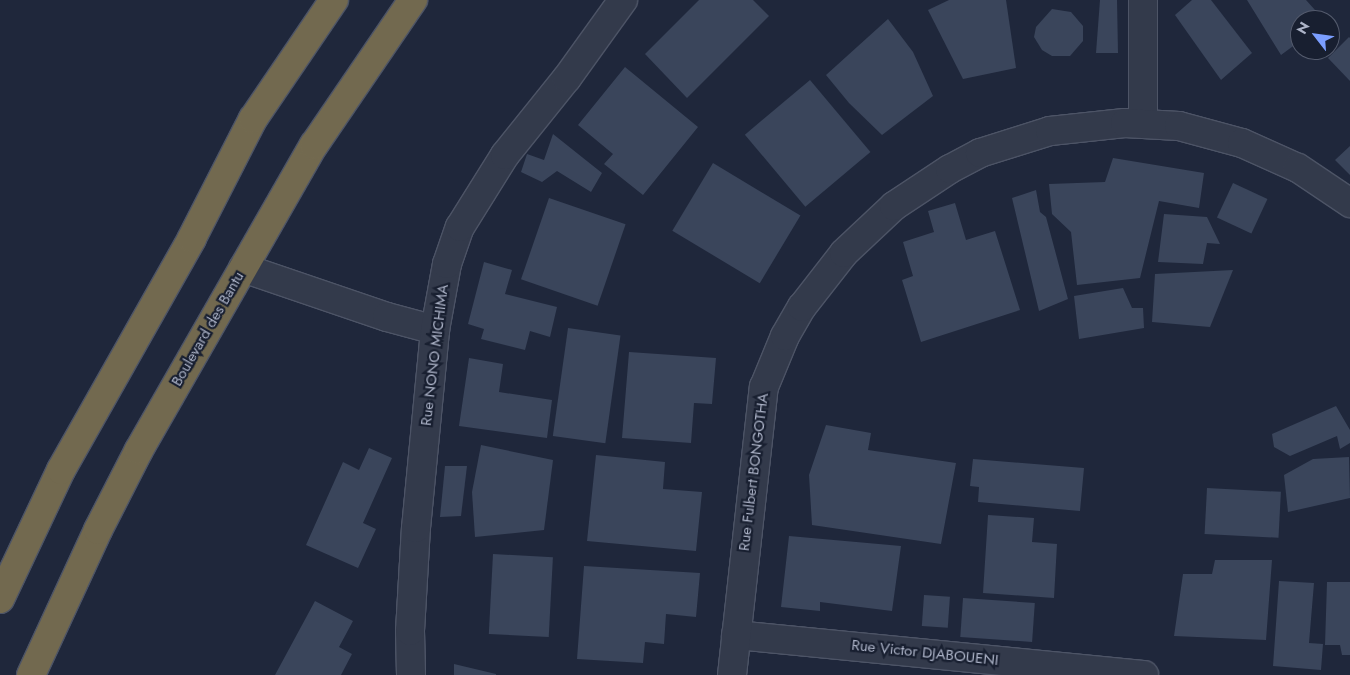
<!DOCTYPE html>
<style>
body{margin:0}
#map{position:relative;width:1350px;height:675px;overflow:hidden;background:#1f273b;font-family:Jost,sans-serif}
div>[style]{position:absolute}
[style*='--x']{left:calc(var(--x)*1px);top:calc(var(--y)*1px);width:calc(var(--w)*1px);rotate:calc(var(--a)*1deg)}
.building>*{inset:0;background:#3a455b;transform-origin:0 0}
.roads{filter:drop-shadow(1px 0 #4d5466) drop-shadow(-1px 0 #4d5466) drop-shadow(0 1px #4d5466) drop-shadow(0 -1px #4d5466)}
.street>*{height:28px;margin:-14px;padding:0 14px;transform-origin:14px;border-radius:14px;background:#333a4b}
.highway>*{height:28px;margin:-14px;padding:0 14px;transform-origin:14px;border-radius:14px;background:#72694f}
span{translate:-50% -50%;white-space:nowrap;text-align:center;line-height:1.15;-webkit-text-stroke:4.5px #181f30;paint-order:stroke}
.street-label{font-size:15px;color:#adb4c8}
.north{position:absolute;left:1290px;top:10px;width:50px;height:50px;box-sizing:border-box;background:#181f30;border:1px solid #545b6d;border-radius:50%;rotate:300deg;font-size:14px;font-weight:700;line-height:20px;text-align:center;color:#adb4c8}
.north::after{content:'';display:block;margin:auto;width:18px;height:22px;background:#7b9eff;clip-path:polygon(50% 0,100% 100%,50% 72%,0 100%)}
</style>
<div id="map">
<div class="building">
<i style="clip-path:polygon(699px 0,753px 0,769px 16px,687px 98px,645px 54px)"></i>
<i style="clip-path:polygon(949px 0,1006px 0,1016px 68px,963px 79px,928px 10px)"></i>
<i style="clip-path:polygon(1100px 0,1117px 0,1118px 53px,1096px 53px)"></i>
<i style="clip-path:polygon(1192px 0,1211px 0,1252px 53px,1221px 80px,1175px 15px)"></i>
<i style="clip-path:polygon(1247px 0,1306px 0,1324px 20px,1300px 20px,1300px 41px,1281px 55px)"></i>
<i style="clip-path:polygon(1052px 9px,1071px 12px,1083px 26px,1083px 41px,1070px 56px,1052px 56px,1042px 50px,1034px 37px,1036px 27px)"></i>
<i style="clip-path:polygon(888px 19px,913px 52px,933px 96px,882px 135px,849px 103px,826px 75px)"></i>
<i style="clip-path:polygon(1349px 37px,1350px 38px,1350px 81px,1328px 58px)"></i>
<i style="clip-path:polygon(625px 67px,698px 127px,643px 195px,604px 164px,613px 154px,578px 125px)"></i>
<i style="left:810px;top:80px;width:94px;height:85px;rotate:50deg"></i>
<i style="clip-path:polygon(553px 134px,602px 173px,591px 192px,557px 171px,542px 182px,521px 172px,527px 154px,544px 160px)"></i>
<i style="clip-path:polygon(1350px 146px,1350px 175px,1335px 160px)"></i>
<i style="clip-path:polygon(1113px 158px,1204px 173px,1199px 208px,1159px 201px,1140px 278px,1077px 285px,1071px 232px,1052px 214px,1049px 184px,1105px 182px)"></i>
<i style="left:713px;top:163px;width:102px;height:79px;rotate:31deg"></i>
<i style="left:1233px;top:183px;width:38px;height:38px;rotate:25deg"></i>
<i style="clip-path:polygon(1036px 190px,1040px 212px,1046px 217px,1068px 299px,1039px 311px,1012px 198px)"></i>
<i style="left:549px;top:198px;width:81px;height:86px;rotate:19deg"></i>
<i style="clip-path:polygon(955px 203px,966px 240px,995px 231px,1020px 310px,921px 342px,902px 280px,913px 276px,903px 242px,934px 232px,928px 211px)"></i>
<i style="clip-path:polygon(1164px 214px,1207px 217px,1220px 244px,1207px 243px,1203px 264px,1158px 262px)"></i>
<i style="clip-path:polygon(484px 262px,512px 270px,505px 294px,557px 307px,550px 337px,530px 331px,525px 350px,481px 339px,484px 329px,468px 324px)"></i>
<i style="clip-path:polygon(1233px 270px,1210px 327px,1152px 322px,1155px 274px)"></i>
<i style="clip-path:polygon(1123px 288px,1132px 308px,1143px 308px,1144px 328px,1079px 339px,1074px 296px)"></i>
<i style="left:568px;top:328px;width:53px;height:109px;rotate:8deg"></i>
<i style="clip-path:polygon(629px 352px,716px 358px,712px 404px,694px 403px,691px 443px,622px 438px)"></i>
<i style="clip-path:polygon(469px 358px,503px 364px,499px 392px,552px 400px,547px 438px,459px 426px)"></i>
<i style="clip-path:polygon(1336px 406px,1350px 430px,1350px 443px,1340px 449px,1337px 436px,1290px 456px,1274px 447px,1272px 434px)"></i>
<i style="clip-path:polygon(826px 425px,871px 433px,868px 450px,956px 463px,941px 544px,812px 525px,809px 475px)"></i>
<i style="clip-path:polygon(481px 445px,553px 460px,544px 530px,475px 537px,472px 492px)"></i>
<i style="clip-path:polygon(369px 448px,392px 458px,363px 523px,376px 529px,358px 568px,306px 545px,343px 462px,359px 470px)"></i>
<i style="clip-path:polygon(596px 455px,665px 462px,663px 489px,702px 492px,696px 551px,587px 541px)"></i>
<i style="clip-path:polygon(1349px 457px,1350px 498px,1288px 512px,1284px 475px,1313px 459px)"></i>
<i style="clip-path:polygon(973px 459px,1084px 468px,1080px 511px,978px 502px,979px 487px,970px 486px)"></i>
<i style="clip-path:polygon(445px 466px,467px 466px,461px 516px,440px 517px)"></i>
<i style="left:1207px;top:488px;width:74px;height:46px;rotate:3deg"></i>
<i style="clip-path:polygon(988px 515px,1034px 518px,1032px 542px,1057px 544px,1054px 598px,983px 593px)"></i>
<i style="clip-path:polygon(789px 536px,901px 546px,892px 611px,820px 602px,820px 611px,781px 607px)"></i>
<i style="left:493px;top:554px;width:60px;height:80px;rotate:3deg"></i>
<i style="clip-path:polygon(1215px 560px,1272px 560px,1266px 640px,1174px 636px,1183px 574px,1212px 574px)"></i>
<i style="clip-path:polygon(584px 566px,700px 573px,696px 617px,666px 614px,664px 644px,645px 642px,643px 663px,577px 659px)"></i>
<i style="clip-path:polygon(1279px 581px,1314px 583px,1309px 643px,1323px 644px,1321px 670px,1273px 666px)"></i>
<i style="clip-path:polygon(1327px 582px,1350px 582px,1350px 655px,1342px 655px,1340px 645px,1325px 645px)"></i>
<i style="left:924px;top:595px;width:26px;height:31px;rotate:4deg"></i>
<i style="left:963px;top:598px;width:72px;height:39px;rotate:4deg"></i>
<i style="clip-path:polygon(315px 601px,353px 621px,339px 647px,352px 654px,341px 675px,275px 675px)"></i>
<i style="clip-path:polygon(454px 664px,496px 674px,496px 675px,454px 675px)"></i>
</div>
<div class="roads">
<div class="street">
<i style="--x:1143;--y:123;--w:123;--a:-90"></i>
<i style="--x:243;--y:268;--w:152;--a:18.8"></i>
<i style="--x:387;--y:317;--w:50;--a:15.2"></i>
<i style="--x:736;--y:635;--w:410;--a:5.6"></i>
<i style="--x:411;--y:675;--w:44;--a:-91.3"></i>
<i style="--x:410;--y:631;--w:103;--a:-86.7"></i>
<i style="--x:416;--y:528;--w:199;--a:-84.5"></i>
<i style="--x:435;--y:330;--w:67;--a:-79.7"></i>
<i style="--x:447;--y:264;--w:39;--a:-71"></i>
<i style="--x:460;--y:227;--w:85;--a:-58"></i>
<i style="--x:505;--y:155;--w:99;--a:-51.2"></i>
<i style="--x:567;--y:78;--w:96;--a:-54.3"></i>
<i style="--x:732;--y:675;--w:290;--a:-83.7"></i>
<i style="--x:764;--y:387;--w:55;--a:-67.6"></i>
<i style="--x:785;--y:336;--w:34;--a:-60"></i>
<i style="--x:802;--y:307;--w:68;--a:-52.1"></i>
<i style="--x:844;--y:253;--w:69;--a:-43.2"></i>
<i style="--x:894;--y:206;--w:67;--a:-33.5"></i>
<i style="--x:950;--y:169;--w:34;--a:-28"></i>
<i style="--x:980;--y:153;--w:73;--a:-17.4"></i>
<i style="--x:1050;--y:131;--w:75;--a:-6.1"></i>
<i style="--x:1125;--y:123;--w:54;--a:3.2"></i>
<i style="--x:1179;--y:126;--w:65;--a:15.1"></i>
<i style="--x:1242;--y:143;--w:61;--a:24.1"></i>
<i style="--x:1298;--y:168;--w:63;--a:33.9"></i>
</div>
<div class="highway">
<i style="--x:0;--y:599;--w:143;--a:-64.7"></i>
<i style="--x:61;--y:470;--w:266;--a:-60.5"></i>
<i style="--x:192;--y:238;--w:134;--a:-62.9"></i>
<i style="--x:253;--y:119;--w:144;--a:-55.8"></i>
<i style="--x:31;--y:675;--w:160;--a:-65.2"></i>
<i style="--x:98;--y:530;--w:90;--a:-62.9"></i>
<i style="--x:139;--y:450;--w:352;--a:-60.2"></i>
<i style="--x:314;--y:145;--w:176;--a:-55.7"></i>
</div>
</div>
<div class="street-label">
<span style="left:208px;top:329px;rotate:-60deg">Boulevard des Bantu</span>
<span style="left:435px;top:355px;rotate:-83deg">Rue NONO MICHIMA</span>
<span style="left:754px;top:472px;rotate:-83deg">Rue Fulbert BONGOTHA</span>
<span style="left:925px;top:653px;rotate:6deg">Rue Victor DJABOUENI</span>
</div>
<div class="north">N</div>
</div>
